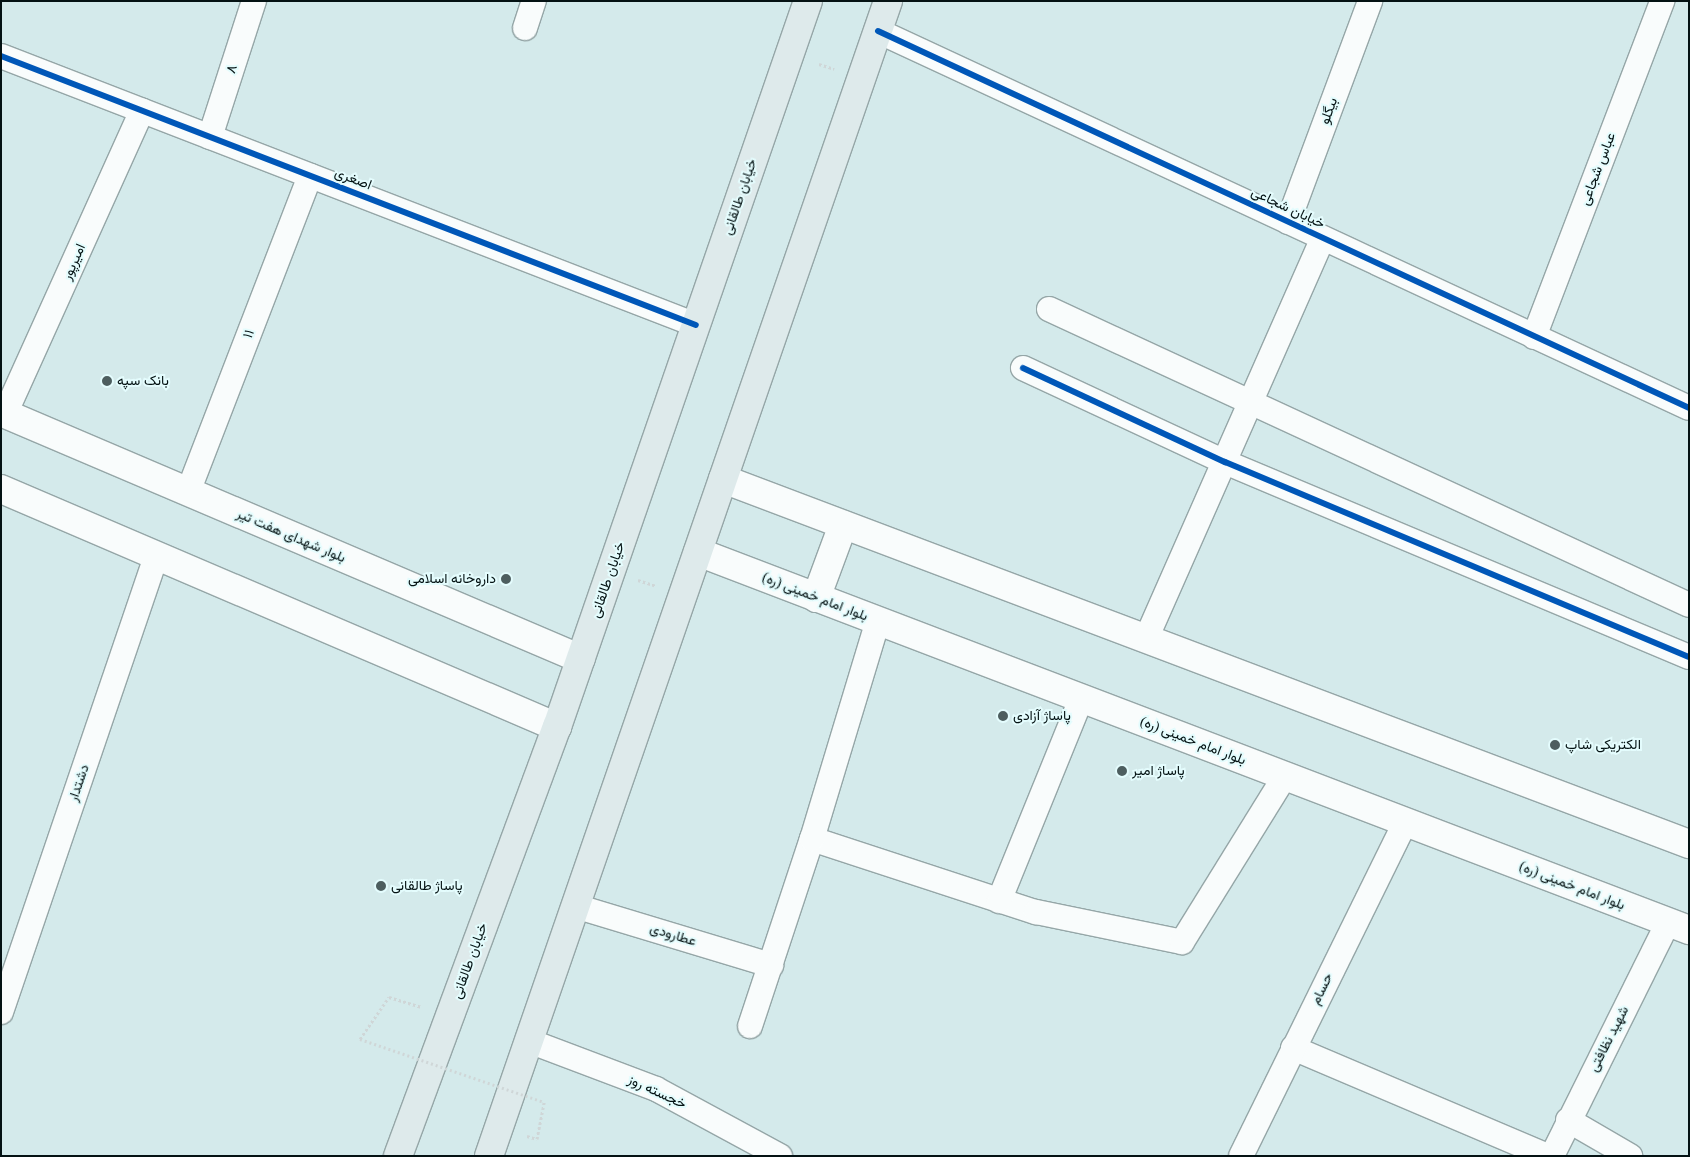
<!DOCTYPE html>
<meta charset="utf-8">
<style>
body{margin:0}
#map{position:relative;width:1690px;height:1157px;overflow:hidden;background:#d4eaeb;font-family:"Times New Roman",Vazirmatn,serif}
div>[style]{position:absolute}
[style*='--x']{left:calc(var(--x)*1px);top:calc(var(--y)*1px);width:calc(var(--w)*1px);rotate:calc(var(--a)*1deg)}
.path>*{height:3px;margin-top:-1.5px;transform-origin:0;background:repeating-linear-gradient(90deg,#cfd6d7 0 2.5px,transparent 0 5px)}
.roads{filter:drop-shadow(1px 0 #95a6a7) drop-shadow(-1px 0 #95a6a7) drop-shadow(0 1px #95a6a7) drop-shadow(0 -1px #95a6a7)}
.minor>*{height:24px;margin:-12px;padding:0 12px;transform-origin:12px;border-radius:12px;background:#f9fcfc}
.secondary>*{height:28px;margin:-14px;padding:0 14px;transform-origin:14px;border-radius:14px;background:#f9fcfc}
.primary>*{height:28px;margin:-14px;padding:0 14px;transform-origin:14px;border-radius:14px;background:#deeaeb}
.path-bridge>*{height:3px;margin-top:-1.5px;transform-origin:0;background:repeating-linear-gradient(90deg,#cfd6d7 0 2.5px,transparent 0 5px)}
.cycleway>*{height:6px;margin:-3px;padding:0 3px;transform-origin:3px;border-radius:3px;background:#0057b8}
.dots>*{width:14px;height:14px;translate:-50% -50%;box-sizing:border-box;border:2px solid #e4fcfd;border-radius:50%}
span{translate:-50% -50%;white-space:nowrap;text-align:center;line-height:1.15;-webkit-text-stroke:4px #e4fcfd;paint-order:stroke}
.street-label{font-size:14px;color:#041213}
.poi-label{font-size:14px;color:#041213}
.left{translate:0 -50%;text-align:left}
.right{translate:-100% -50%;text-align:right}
.frame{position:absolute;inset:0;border:2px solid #041213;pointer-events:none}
</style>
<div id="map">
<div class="path">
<i style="--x:819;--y:64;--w:16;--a:18"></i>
<i style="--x:638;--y:580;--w:19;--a:18"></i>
<i style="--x:360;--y:1039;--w:51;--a:-55.4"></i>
<i style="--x:389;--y:997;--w:34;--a:17"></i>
<i style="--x:527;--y:1136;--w:10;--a:17"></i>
<i style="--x:537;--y:1139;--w:38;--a:-79"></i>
</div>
<div class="roads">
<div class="minor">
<i style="--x:525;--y:28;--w:28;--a:-72"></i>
<i style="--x:878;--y:31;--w:894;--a:24.93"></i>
<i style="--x:1;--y:56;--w:745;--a:21.16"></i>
<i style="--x:210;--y:137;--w:143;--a:-72.1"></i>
<i style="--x:1288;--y:222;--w:236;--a:-69.6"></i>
<i style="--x:1049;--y:309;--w:705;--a:24.82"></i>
<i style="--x:1534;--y:337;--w:360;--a:-69.1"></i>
<i style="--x:1023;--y:368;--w:223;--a:25"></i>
<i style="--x:1225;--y:462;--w:503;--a:22.8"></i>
<i style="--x:5;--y:414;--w:333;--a:-65.7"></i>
<i style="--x:188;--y:492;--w:339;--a:-68.9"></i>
<i style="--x:1146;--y:639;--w:438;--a:-66.2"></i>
<i style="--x:812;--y:839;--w:236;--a:18.1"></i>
<i style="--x:1036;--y:912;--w:149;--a:11.6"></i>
<i style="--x:1182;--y:942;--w:195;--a:-58.2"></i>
<i style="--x:999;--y:901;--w:218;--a:-67.9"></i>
<i style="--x:575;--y:906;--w:205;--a:16.8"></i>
<i style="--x:1;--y:1012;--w:483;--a:-71.2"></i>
<i style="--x:750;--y:1026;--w:197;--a:-71.7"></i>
<i style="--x:812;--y:839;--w:228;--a:-73.2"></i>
<i style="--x:529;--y:1041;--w:136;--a:20.7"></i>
<i style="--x:656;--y:1089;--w:141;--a:28.4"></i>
<i style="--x:1293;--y:1048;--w:276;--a:23"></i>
<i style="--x:1568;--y:1120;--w:72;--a:30.1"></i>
<i style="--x:1241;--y:1156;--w:372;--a:-63.8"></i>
<i style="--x:1552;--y:1156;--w:261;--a:-63.6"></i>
</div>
<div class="secondary">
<i style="--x:1;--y:412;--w:630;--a:23.07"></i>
<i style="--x:723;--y:479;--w:1033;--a:20.7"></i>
<i style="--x:1;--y:489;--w:605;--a:23.17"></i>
<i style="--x:698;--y:552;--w:1061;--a:20.88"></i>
<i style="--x:816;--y:598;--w:78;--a:-69.7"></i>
</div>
<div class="primary">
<i style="--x:398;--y:1156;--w:458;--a:-69.7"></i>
<i style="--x:557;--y:727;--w:768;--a:-70.93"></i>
<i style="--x:489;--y:1156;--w:1222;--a:-70.94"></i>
</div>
</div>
<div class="path-bridge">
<i style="--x:360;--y:1039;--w:194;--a:18.9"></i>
</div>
<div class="cycleway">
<i style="--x:878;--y:31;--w:894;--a:24.93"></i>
<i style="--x:1;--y:56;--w:745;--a:21.16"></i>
<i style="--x:1023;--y:368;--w:223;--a:25"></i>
<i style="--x:1225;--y:462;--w:503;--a:22.8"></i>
</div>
<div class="dots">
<i style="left:107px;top:381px;background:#4d5e5f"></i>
<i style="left:506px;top:579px;background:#4d5e5f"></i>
<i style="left:1003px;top:716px;background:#4d5e5f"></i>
<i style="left:1555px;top:745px;background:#4d5e5f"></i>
<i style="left:1122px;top:771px;background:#4d5e5f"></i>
<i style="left:381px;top:886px;background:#4d5e5f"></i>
</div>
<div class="street-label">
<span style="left:232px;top:69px;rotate:-72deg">۸</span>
<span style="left:1329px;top:111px;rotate:-70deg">بیگلو</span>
<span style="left:1598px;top:169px;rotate:-69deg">عباس شجاعی</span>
<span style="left:353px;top:179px;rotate:21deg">اصغری</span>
<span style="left:740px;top:197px;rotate:-71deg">خیابان طالقانی</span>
<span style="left:1288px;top:208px;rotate:25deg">خیابان شجاعی</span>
<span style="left:74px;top:262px;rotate:-66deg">امیرپور</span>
<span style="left:249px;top:334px;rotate:-69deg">۱۱</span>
<span style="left:291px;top:536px;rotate:23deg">بلوار شهدای هفت تیر</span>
<span style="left:608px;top:580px;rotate:-71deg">خیابان طالقانی</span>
<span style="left:815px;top:597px;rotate:21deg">بلوار امام خمینی (ره)</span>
<span style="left:1193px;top:741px;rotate:21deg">بلوار امام خمینی (ره)</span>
<span style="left:79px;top:783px;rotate:-71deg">دشتدار</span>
<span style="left:1572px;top:886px;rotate:21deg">بلوار امام خمینی (ره)</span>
<span style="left:673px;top:935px;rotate:17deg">عطارودی</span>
<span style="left:470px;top:961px;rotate:-70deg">خیابان طالقانی</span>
<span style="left:1322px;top:989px;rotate:-64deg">حسام</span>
<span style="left:1609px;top:1039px;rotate:-63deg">شهید نظافتی</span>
<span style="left:657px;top:1092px;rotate:25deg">خجسته روز</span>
</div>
<div class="poi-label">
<span class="left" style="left:117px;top:381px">بانک سپه</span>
<span class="right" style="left:496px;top:579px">داروخانه اسلامی</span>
<span class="left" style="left:1013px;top:716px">پاساژ آزادی</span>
<span class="left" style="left:1565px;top:745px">الکتریکی شاپ</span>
<span class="left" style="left:1132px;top:771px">پاساژ امیر</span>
<span class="left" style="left:391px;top:886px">پاساژ طالقانی</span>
</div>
<div class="frame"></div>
</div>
